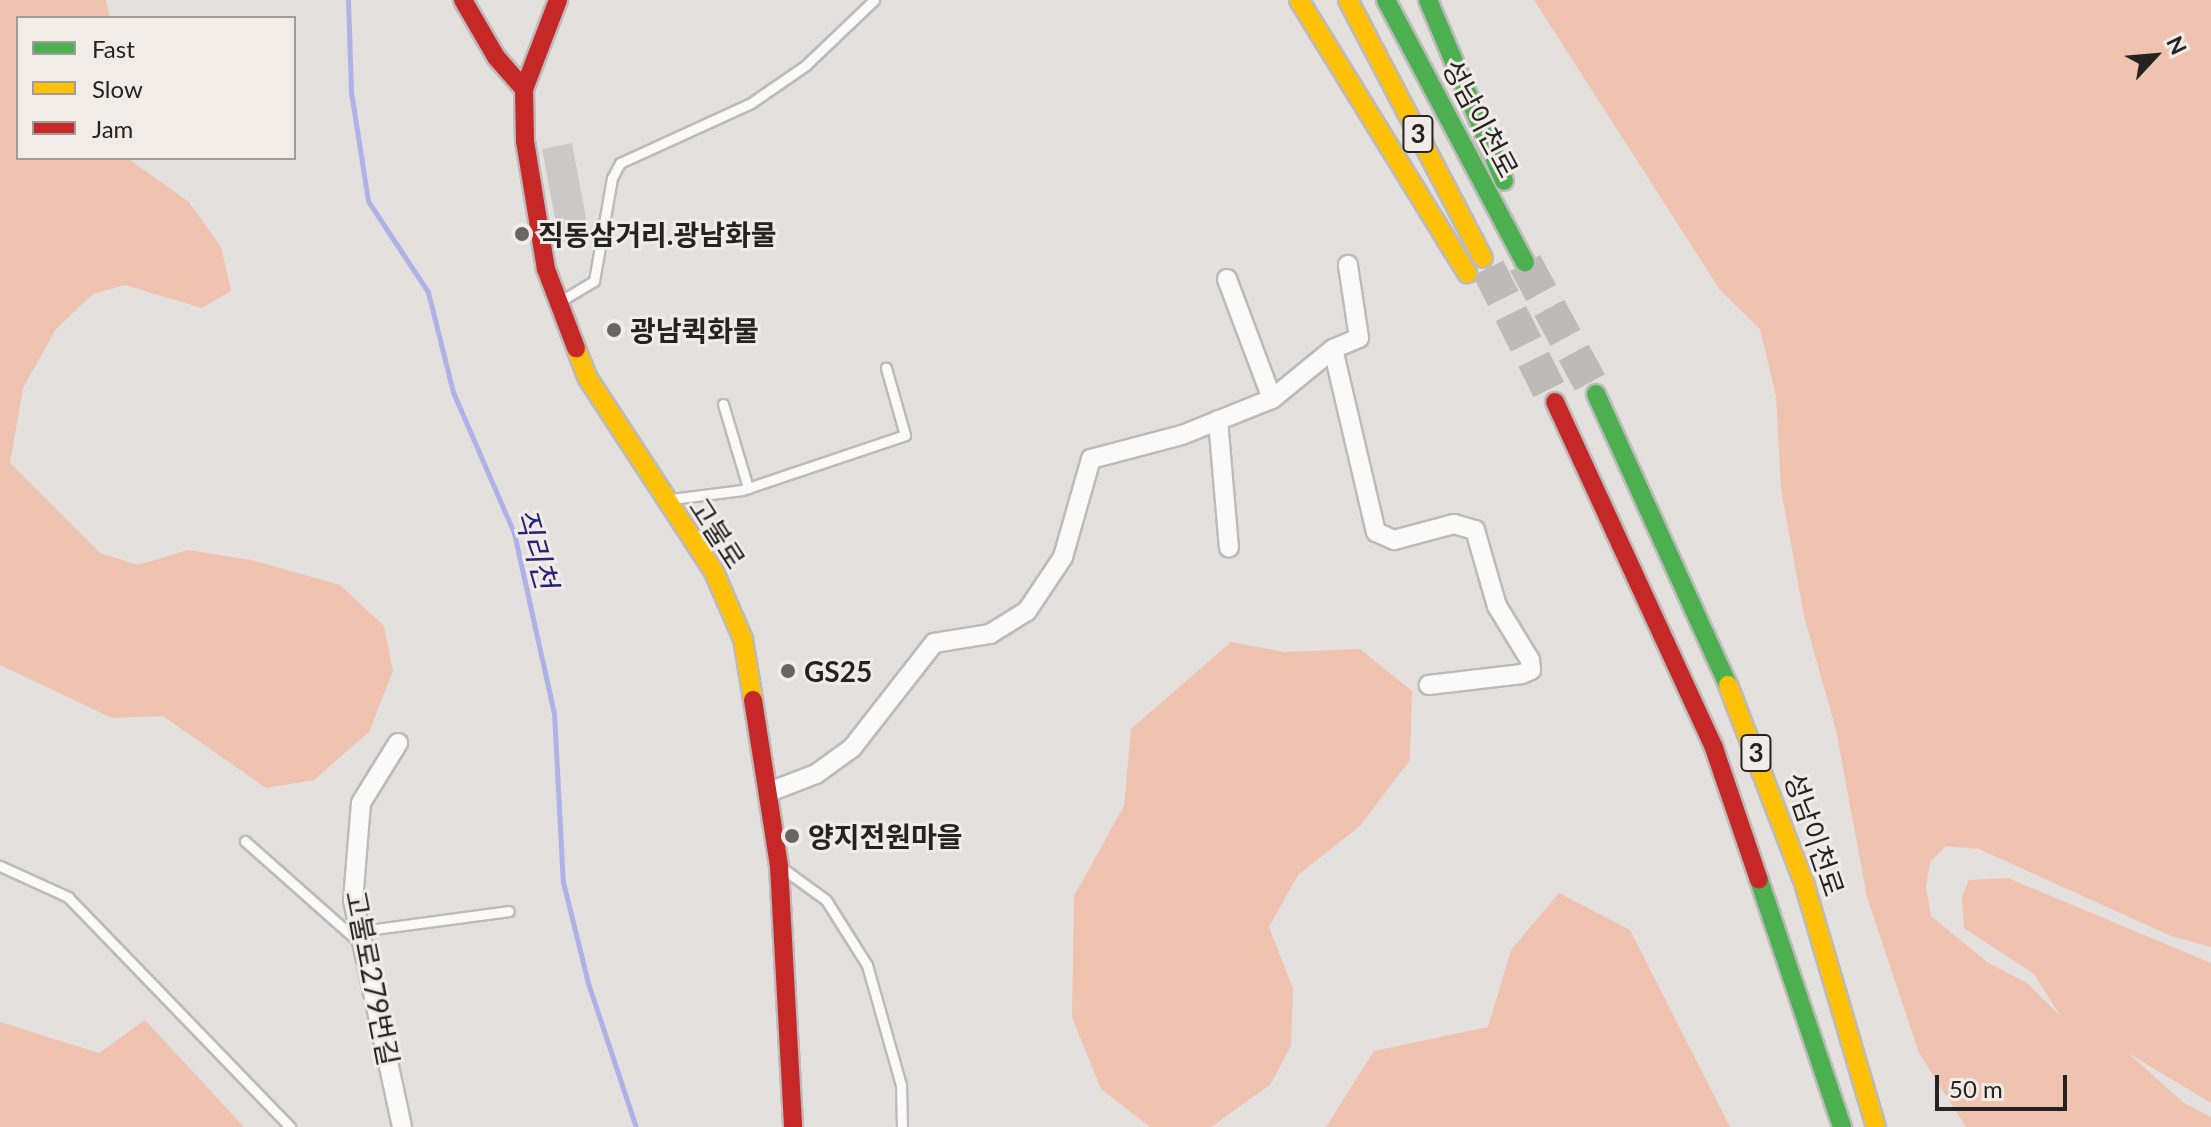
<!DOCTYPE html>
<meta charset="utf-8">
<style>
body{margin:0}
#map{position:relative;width:2211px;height:1127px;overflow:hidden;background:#e3e0de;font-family:Lato,"Noto Sans KR",sans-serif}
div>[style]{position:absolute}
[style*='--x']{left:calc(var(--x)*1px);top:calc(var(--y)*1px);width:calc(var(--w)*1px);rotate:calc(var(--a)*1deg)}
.green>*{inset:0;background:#efc3b0}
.stream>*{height:5px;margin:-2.5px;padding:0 2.5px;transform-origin:2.5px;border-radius:2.5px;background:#aeb2e6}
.building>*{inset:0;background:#cbc9c8}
.highway-tunnel>*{height:34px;margin-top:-17px;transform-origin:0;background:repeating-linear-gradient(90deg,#bdbab8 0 34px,transparent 0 51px)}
.roads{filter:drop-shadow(2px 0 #bdbbba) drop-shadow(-2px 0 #bdbbba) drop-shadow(0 2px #bdbbba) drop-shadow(0 -2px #bdbbba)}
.lane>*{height:9px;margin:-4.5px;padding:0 4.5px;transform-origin:4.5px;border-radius:4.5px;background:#fbfafa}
.street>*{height:18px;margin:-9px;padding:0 9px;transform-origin:9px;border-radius:9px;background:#fbfafa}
.fast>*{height:18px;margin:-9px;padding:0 9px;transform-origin:9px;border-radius:9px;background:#4caf50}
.slow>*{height:18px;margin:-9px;padding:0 9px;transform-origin:9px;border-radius:9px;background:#ffc107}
.jam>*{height:18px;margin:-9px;padding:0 9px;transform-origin:9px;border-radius:9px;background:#c62828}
.dots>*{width:22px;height:22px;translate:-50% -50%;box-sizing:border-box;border:4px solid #f2ece9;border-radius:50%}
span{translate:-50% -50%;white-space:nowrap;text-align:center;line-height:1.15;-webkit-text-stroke:6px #f2ece9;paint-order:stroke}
.shield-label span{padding:2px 6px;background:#f2ece9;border:2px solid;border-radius:6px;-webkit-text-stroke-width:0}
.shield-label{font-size:26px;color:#252322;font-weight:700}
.street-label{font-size:28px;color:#252322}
.poi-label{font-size:28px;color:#252322;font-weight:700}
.left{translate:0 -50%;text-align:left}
.water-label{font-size:30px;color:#292277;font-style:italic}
.legend{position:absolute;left:16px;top:16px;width:280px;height:144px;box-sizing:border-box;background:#f2ece9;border:2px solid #a09c99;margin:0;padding:10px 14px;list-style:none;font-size:24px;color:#252322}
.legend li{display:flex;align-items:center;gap:16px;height:40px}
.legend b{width:40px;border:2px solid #a09c99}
.north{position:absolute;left:2115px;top:16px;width:80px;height:80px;-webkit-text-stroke:6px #f2ece9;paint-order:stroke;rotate:64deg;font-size:22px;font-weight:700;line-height:32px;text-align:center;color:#252322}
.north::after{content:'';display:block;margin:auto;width:28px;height:36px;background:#252322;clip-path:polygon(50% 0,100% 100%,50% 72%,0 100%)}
.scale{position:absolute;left:1935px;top:1075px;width:132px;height:36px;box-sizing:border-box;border:4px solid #252322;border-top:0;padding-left:10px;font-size:24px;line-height:28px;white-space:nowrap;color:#252322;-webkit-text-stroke:6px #f2ece9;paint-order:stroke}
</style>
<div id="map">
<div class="green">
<i style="clip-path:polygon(0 0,106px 0,110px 18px,18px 18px,18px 158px,127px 158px,189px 202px,221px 247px,231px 291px,202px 308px,125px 285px,93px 294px,56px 329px,23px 388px,10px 463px,100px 553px,138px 565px,188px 550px,251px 560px,340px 585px,384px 626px,393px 671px,369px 732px,314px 780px,266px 788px,163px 716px,112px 718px,0 665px)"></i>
<i style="clip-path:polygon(1534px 0,2211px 0,2211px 947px,2171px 936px,1979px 849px,1946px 846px,1930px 862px,1926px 887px,1931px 916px,1987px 962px,2027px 983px,2061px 1017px,2034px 974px,1964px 928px,1962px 897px,1969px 880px,2008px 878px,2211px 963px,2211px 1103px,2128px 1053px,2184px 1103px,2211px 1117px,2211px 1127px,1966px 1127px,1919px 1053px,1867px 897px,1836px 730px,1804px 616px,1781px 489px,1776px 396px,1760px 329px,1720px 290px)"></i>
<i style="clip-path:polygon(1231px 642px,1284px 652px,1360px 649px,1412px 691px,1410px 760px,1360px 826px,1298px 875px,1269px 927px,1293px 989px,1291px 1045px,1271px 1084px,1211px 1127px,1150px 1127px,1101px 1089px,1072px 1017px,1074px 896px,1124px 806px,1131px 729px)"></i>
<i style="clip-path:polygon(1559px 893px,1630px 930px,1730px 1127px,1326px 1127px,1374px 1051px,1488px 1027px,1511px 950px)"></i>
<i style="clip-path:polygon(145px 1020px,244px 1127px,0 1127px,0 1022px,99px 1053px)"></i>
</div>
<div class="stream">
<i style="--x:348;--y:0;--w:92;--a:88.1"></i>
<i style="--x:351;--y:92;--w:110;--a:81.1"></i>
<i style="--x:368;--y:201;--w:109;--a:56.6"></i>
<i style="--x:428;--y:292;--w:103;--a:76"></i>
<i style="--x:453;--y:392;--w:154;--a:66.6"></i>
<i style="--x:514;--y:533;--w:184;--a:77.5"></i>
<i style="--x:554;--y:713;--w:169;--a:87"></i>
<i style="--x:563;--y:882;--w:104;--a:76.1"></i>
<i style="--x:588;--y:983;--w:152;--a:71.6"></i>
</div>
<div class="building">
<i style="clip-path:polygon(572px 143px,588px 229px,579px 231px,581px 240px,560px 244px,542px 149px)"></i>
</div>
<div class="highway-tunnel">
<i style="--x:1525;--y:263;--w:149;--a:61.5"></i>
<i style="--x:1488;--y:268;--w:150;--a:63.4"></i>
</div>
<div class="roads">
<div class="lane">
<i style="--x:559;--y:302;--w:41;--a:-31"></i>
<i style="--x:594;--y:281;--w:105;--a:-80.1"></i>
<i style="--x:612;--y:178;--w:17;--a:-62"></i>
<i style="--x:620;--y:163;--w:144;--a:-24.6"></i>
<i style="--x:751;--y:103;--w:67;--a:-34.6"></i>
<i style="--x:806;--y:65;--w:94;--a:-43.7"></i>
<i style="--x:723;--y:404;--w:88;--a:73.4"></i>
<i style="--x:671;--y:499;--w:72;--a:-7.2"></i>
<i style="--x:742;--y:490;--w:172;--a:-18.6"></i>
<i style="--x:905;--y:435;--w:70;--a:-105.8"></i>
<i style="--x:245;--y:841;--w:154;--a:41.6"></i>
<i style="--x:0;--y:866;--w:75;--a:24.5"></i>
<i style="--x:68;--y:897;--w:320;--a:46"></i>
<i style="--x:782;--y:868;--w:54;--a:36"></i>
<i style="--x:826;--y:900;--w:77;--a:57.8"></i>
<i style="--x:867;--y:965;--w:125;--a:74.2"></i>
<i style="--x:901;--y:1085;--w:42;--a:88.6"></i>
<i style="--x:360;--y:931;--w:150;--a:-7.6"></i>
</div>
<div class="street">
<i style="--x:1227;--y:279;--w:128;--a:69.4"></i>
<i style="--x:1333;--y:349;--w:28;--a:-23"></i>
<i style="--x:1359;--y:338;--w:74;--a:-98.6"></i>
<i style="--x:1218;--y:420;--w:128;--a:85.1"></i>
<i style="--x:398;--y:743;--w:70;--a:121.7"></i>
<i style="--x:361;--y:803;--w:97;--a:94.7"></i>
<i style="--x:353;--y:900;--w:232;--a:77.8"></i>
<i style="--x:769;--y:792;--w:50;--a:-21"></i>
<i style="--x:816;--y:774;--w:44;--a:-35.8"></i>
<i style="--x:852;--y:748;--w:133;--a:-52"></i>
<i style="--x:934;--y:643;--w:57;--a:-9.1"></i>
<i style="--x:990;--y:634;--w:44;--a:-31.9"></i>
<i style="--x:1027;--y:611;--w:65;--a:-56.3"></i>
<i style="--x:1063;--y:557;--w:102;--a:-74.1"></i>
<i style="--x:1091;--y:459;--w:94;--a:-14.8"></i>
<i style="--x:1182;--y:435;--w:97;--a:-21.8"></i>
<i style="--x:1272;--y:399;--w:79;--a:-39.3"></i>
<i style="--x:1333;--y:349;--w:188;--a:76.8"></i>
<i style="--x:1376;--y:532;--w:20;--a:24"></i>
<i style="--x:1394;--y:540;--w:62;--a:-14.9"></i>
<i style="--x:1454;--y:524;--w:22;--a:16"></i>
<i style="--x:1475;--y:530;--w:79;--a:73.9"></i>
<i style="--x:1497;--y:606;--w:63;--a:58.6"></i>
<i style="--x:1530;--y:660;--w:10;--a:84"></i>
<i style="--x:1531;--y:670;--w:10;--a:156"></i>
<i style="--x:1522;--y:674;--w:94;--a:173.3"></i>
</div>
<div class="fast">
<i style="--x:1386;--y:0;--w:297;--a:62.1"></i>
<i style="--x:1428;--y:0;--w:196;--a:67.2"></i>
<i style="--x:1596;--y:394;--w:320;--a:65.6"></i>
<i style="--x:1759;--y:880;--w:261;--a:71.4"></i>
</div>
<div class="slow">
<i style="--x:1299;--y:0;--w:321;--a:58.4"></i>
<i style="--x:1348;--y:0;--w:291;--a:62.4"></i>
<i style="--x:576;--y:348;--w:31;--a:69"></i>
<i style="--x:587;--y:377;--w:233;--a:56.9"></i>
<i style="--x:714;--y:572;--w:73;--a:66.6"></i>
<i style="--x:743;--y:639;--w:62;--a:80.7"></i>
<i style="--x:1728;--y:685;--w:215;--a:69"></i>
<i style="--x:1805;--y:886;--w:251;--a:73.6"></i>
</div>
<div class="jam">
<i style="--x:463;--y:0;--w:66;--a:59.9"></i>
<i style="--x:496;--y:57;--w:43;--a:48.8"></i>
<i style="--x:558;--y:0;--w:95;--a:110.9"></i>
<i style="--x:524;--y:89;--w:52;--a:88.9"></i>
<i style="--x:525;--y:141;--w:130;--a:80.7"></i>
<i style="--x:546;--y:269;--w:85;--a:69.2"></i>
<i style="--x:1555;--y:402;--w:381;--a:65.3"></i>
<i style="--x:1714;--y:748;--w:139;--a:71.2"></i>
<i style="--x:753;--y:700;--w:168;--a:81.1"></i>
<i style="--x:779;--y:866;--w:261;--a:86.9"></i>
</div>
</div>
<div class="dots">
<i style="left:522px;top:234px;background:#686564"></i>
<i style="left:614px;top:330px;background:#686564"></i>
<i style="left:788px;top:671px;background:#686564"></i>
<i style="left:792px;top:836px;background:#686564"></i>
</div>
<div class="shield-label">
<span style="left:1418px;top:134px">3</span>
<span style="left:1756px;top:753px">3</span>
</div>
<div class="street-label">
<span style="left:1481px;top:118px;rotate:62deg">성남이천로</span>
<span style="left:718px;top:533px;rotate:57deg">고불로</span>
<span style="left:1815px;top:834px;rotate:71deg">성남이천로</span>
<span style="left:373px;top:978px;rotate:79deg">고불로279번길</span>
</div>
<div class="poi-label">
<span class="left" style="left:538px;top:234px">직동삼거리.광남화물</span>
<span class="left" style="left:630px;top:330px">광남퀵화물</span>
<span class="left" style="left:804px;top:671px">GS25</span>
<span class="left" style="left:808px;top:836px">양지전원마을</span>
</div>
<div class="water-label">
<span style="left:537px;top:548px;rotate:74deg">직리천</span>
</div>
<ul class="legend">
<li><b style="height:10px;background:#4caf50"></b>Fast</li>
<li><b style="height:10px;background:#ffc107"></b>Slow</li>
<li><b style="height:10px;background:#c62828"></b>Jam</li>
</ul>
<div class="north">N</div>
<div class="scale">50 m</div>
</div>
